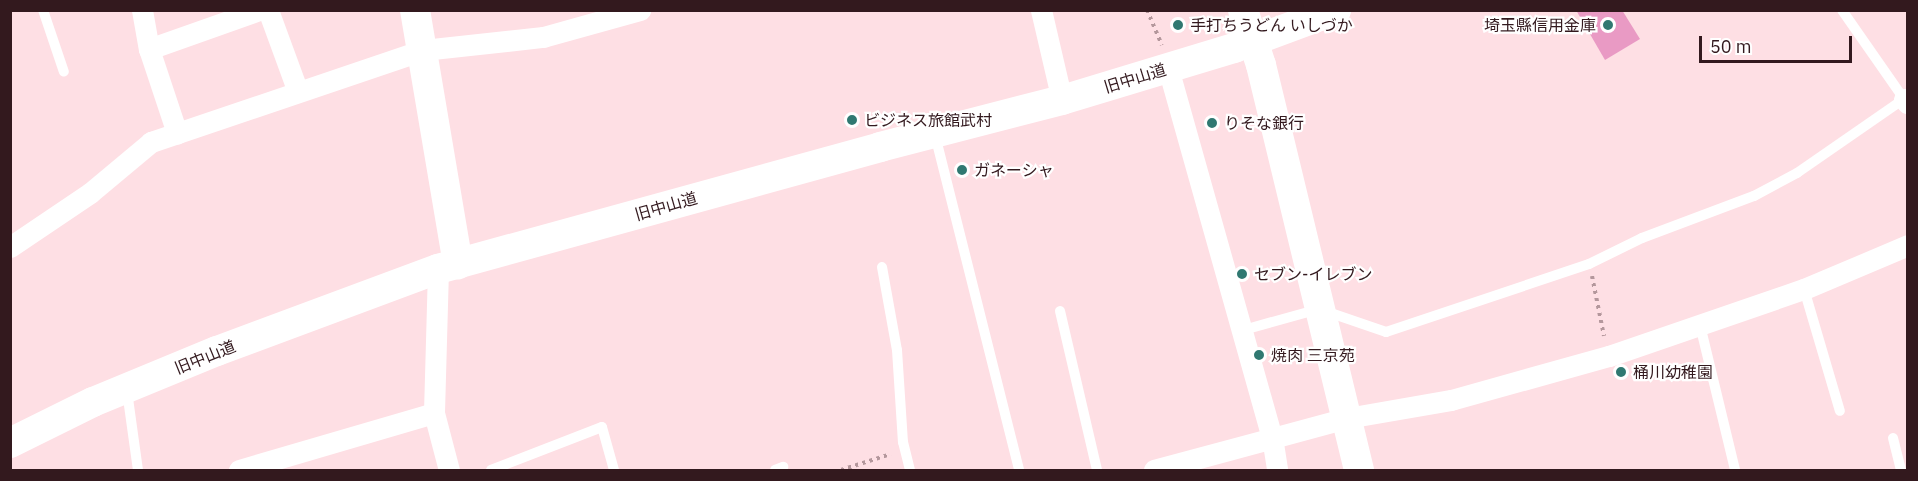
<!DOCTYPE html>
<meta charset="utf-8">
<style>
body{margin:0}
#map{position:relative;width:1918px;height:481px;overflow:hidden;background:#fedfe4;font-family:"IBM Plex Sans","Noto Sans JP",sans-serif}
div>[style]{position:absolute}
[style*='--x']{left:calc(var(--x)*1px);top:calc(var(--y)*1px);width:calc(var(--w)*1px);rotate:calc(var(--a)*1deg)}
.building>*{inset:0;background:#e99ac4}
.path>*{height:4px;margin-top:-2px;transform-origin:0;background:repeating-linear-gradient(90deg,#b4979c 0 3px,transparent 0 7.5px)}
.lane>*{height:10px;margin:-5px;padding:0 5px;transform-origin:5px;border-radius:5px;background:#fff}
.street>*{height:21px;margin:-10.5px;padding:0 10.5px;transform-origin:10.5px;border-radius:10.5px;background:#fff}
.secondary>*{height:30px;margin:-15px;padding:0 15px;transform-origin:15px;border-radius:15px;background:#fff}
.dots>*{width:16px;height:16px;translate:-50% -50%;box-sizing:border-box;border:3px solid #fff;border-radius:50%}
span{translate:-50% -50%;white-space:nowrap;text-align:center;line-height:1.15;-webkit-text-stroke:4.5px #fff;paint-order:stroke}
.poi-label{font-size:16px;color:#33191e}
.left{translate:0 -50%;text-align:left}
.right{translate:-100% -50%;text-align:right}
.street-label{font-size:16px;color:#33191e}
.frame{position:absolute;inset:0;border:12px solid #33191e;pointer-events:none}
.scale{position:absolute;left:1699px;top:36px;width:153px;height:27px;box-sizing:border-box;border:3px solid #33191e;border-top:0;padding-left:8px;font-size:18px;line-height:21px;white-space:nowrap;color:#33191e;-webkit-text-stroke:4px #fff;paint-order:stroke}
</style>
<div id="map">
<div class="building">
<i style="clip-path:polygon(1576px 10px,1622px 10px,1640px 39px,1605px 60px)"></i>
</div>
<div class="path">
<i style="--x:1147;--y:10;--w:38;--a:67"></i>
<i style="--x:1592;--y:276;--w:61;--a:78.7"></i>
<i style="--x:841;--y:470;--w:52;--a:-17.7"></i>
</div>
<div class="lane">
<i style="--x:43;--y:10;--w:65;--a:71.3"></i>
<i style="--x:935;--y:135;--w:345;--a:75.9"></i>
<i style="--x:882;--y:267;--w:84;--a:79.8"></i>
<i style="--x:897;--y:350;--w:92;--a:86.3"></i>
<i style="--x:903;--y:442;--w:29;--a:76"></i>
<i style="--x:1804;--y:289;--w:127;--a:73.6"></i>
<i style="--x:1060;--y:311;--w:163;--a:76.9"></i>
<i style="--x:1700;--y:325;--w:149;--a:76.4"></i>
<i style="--x:1240;--y:331;--w:82;--a:-15.6"></i>
<i style="--x:1319;--y:309;--w:71;--a:18.9"></i>
<i style="--x:1386;--y:332;--w:214;--a:-18.5"></i>
<i style="--x:1589;--y:264;--w:59;--a:-26.1"></i>
<i style="--x:1642;--y:238;--w:120;--a:-20.6"></i>
<i style="--x:1754;--y:196;--w:49;--a:-28.1"></i>
<i style="--x:1797;--y:173;--w:130;--a:-34.7"></i>
<i style="--x:1904;--y:99;--w:108;--a:-124.9"></i>
<i style="--x:127;--y:391;--w:80;--a:82.1"></i>
<i style="--x:1893;--y:438;--w:33;--a:76"></i>
<i style="--x:491;--y:470;--w:119;--a:-21.2"></i>
<i style="--x:602;--y:427;--w:45;--a:74.4"></i>
<i style="--x:775;--y:470;--w:9;--a:-21"></i>
</div>
<div class="street">
<i style="--x:142;--y:10;--w:40;--a:80"></i>
<i style="--x:149;--y:49;--w:89;--a:71.6"></i>
<i style="--x:268;--y:10;--w:87;--a:69.9"></i>
<i style="--x:1041;--y:10;--w:92;--a:76.9"></i>
<i style="--x:149;--y:49;--w:117;--a:-19.5"></i>
<i style="--x:1168;--y:68;--w:383;--a:74.3"></i>
<i style="--x:1272;--y:437;--w:33;--a:81"></i>
<i style="--x:1904;--y:99;--w:6;--a:51"></i>
<i style="--x:10;--y:247;--w:97;--a:-34"></i>
<i style="--x:90;--y:193;--w:80;--a:-39.9"></i>
<i style="--x:151;--y:142;--w:287;--a:-18.7"></i>
<i style="--x:423;--y:50;--w:121;--a:-6.2"></i>
<i style="--x:543;--y:37;--w:101;--a:-15.6"></i>
<i style="--x:438;--y:269;--w:144;--a:91.6"></i>
<i style="--x:434;--y:413;--w:59;--a:75.3"></i>
<i style="--x:239;--y:470;--w:203;--a:-16.3"></i>
<i style="--x:1154;--y:470;--w:200;--a:-15.1"></i>
<i style="--x:1347;--y:418;--w:106;--a:-9.8"></i>
<i style="--x:1451;--y:400;--w:164;--a:-15.6"></i>
<i style="--x:1609;--y:356;--w:206;--a:-19"></i>
<i style="--x:1804;--y:289;--w:113;--a:-22.9"></i>
</div>
<div class="secondary">
<i style="--x:415;--y:10;--w:258;--a:80.4"></i>
<i style="--x:1243;--y:10;--w:58;--a:71.9"></i>
<i style="--x:1261;--y:65;--w:417;--a:76.4"></i>
<i style="--x:10;--y:443;--w:93;--a:-26.3"></i>
<i style="--x:93;--y:402;--w:134;--a:-22.4"></i>
<i style="--x:217;--y:351;--w:236;--a:-20.4"></i>
<i style="--x:438;--y:269;--w:459;--a:-15.4"></i>
<i style="--x:880;--y:147;--w:188;--a:-14.5"></i>
<i style="--x:1062;--y:100;--w:180;--a:-16.8"></i>
<i style="--x:1234;--y:48;--w:109;--a:-20.4"></i>
</div>
<div class="dots">
<i style="left:1178px;top:25px;background:#307871"></i>
<i style="left:1608px;top:25px;background:#307871"></i>
<i style="left:852px;top:120px;background:#307871"></i>
<i style="left:1212px;top:123px;background:#307871"></i>
<i style="left:962px;top:170px;background:#307871"></i>
<i style="left:1242px;top:274px;background:#307871"></i>
<i style="left:1259px;top:355px;background:#307871"></i>
<i style="left:1621px;top:372px;background:#307871"></i>
</div>
<div class="poi-label">
<span class="left" style="left:1190px;top:25px">手打ちうどん いしづか</span>
<span class="right" style="left:1596px;top:25px">埼玉縣信用金庫</span>
<span class="left" style="left:864px;top:120px">ビジネス旅館武村</span>
<span class="left" style="left:1224px;top:123px">りそな銀行</span>
<span class="left" style="left:974px;top:170px">ガネーシャ</span>
<span class="left" style="left:1254px;top:274px">セブン-イレブン</span>
<span class="left" style="left:1271px;top:355px">焼肉 三京苑</span>
<span class="left" style="left:1633px;top:372px">桶川幼稚園</span>
</div>
<div class="street-label">
<span style="left:1135px;top:78px;rotate:-17deg">旧中山道</span>
<span style="left:666px;top:206px;rotate:-16deg">旧中山道</span>
<span style="left:205px;top:357px;rotate:-22deg">旧中山道</span>
</div>
<div class="frame"></div>
<div class="scale">50 m</div>
</div>
